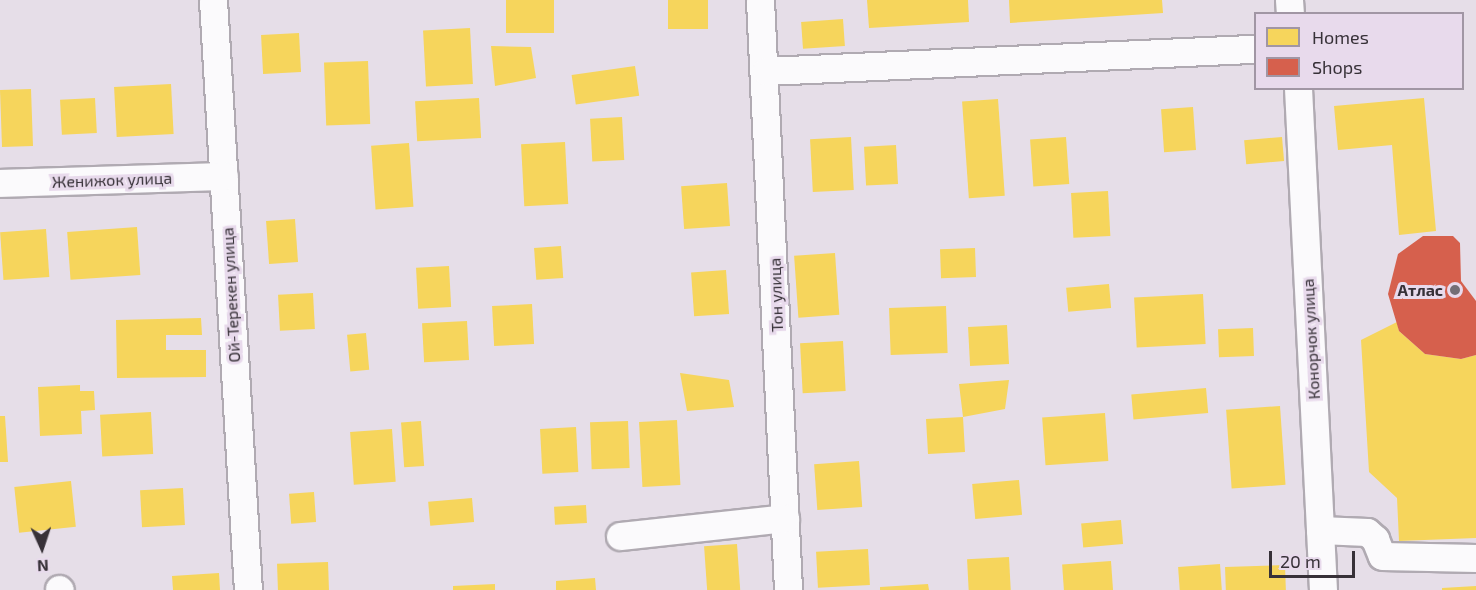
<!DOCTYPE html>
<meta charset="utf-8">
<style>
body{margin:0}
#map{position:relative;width:1476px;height:590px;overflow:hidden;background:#e6dee8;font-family:"Exo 2",sans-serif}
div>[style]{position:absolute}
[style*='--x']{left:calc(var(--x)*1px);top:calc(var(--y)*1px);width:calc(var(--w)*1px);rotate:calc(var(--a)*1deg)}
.homes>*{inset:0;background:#f6d55c;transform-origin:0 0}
.shops>*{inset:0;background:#d6604d}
.roads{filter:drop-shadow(2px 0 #b0aab2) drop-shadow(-2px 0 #b0aab2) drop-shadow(0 2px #b0aab2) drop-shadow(0 -2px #b0aab2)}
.minor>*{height:27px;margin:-13.5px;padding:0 13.5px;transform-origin:13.5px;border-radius:13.5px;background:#fbfafc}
.dots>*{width:16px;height:16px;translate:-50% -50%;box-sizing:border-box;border:3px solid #e8daec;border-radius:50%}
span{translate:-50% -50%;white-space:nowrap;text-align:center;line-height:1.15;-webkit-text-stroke:6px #e8daec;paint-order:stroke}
.street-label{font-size:16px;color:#373138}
.poi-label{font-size:16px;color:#373138;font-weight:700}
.right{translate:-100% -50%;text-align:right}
.legend{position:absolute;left:1254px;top:12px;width:210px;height:78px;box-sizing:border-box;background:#e8daec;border:2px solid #a196a4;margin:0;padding:8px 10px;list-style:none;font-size:18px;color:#373138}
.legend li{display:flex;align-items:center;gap:12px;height:30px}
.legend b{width:30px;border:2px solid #a196a4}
.north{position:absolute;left:12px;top:518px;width:60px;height:60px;-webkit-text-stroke:4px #e8daec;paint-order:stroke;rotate:177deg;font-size:16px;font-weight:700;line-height:24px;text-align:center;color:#373138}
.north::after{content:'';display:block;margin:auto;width:21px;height:27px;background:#373138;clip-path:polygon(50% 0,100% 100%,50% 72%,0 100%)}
.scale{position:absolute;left:1269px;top:551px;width:86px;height:27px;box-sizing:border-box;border:3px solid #373138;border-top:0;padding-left:8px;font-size:18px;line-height:21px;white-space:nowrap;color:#373138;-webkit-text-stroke:4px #e8daec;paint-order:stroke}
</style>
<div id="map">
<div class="homes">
<i style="left:506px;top:0;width:48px;height:33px"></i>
<i style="left:668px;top:0;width:40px;height:29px"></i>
<i style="clip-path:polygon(867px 0,968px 0,969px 22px,869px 28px)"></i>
<i style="clip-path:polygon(1009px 0,1162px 0,1163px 13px,1010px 23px)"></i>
<i style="left:843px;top:19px;width:27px;height:42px;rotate:86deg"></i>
<i style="left:470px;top:28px;width:56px;height:47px;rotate:87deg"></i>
<i style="left:299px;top:33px;width:39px;height:38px;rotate:87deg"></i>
<i style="clip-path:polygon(491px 46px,531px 47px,536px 78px,495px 86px)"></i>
<i style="left:368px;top:61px;width:63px;height:44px;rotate:88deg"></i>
<i style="left:635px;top:66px;width:30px;height:64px;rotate:82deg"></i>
<i style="left:171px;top:84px;width:50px;height:57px;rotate:87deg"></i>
<i style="left:31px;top:89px;width:57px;height:31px;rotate:88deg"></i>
<i style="left:95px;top:98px;width:35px;height:35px;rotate:87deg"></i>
<i style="left:479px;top:98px;width:40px;height:64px;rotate:87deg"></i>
<i style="clip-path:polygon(1424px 98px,1436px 231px,1399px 235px,1392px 145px,1338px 150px,1334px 106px)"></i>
<i style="left:998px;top:99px;width:97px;height:36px;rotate:86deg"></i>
<i style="left:1193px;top:107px;width:43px;height:32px;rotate:86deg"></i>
<i style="left:622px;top:117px;width:43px;height:32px;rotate:87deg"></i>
<i style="left:851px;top:137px;width:53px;height:41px;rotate:87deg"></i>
<i style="left:1066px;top:137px;width:47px;height:36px;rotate:86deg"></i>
<i style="left:1282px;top:137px;width:24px;height:38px;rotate:85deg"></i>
<i style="left:565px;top:142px;width:62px;height:44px;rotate:87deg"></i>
<i style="left:409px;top:143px;width:64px;height:38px;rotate:86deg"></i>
<i style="left:896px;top:145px;width:39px;height:32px;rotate:87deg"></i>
<i style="left:727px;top:183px;width:43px;height:46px;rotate:86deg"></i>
<i style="left:1108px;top:191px;width:45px;height:37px;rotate:87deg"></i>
<i style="left:295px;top:219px;width:43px;height:29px;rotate:86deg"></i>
<i style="left:137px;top:227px;width:48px;height:70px;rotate:86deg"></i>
<i style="left:46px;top:229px;width:48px;height:46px;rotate:86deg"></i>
<i style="left:561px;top:246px;width:32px;height:27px;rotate:86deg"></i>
<i style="left:975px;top:248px;width:29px;height:35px;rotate:88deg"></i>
<i style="left:835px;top:253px;width:62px;height:41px;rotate:86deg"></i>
<i style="left:449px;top:266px;width:41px;height:33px;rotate:87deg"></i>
<i style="left:726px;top:270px;width:44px;height:35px;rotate:86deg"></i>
<i style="left:1109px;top:284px;width:24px;height:43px;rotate:85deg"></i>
<i style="left:313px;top:293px;width:36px;height:35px;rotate:87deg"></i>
<i style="left:1203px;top:294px;width:50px;height:69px;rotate:87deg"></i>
<i style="left:532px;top:304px;width:40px;height:40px;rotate:87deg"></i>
<i style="left:946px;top:306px;width:47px;height:57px;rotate:88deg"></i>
<i style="clip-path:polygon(201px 318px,202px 335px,166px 335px,166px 350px,206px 350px,206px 377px,117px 378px,116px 320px)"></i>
<i style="left:467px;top:321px;width:39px;height:45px;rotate:87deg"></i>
<i style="clip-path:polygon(1397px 322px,1399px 331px,1425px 354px,1461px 359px,1476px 355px,1476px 538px,1399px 541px,1397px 498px,1369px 472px,1361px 340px)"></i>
<i style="left:1007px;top:325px;width:39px;height:39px;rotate:87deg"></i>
<i style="left:1253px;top:328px;width:28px;height:35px;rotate:88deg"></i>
<i style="left:366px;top:333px;width:37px;height:19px;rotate:85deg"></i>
<i style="left:843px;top:341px;width:50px;height:43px;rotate:87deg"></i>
<i style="clip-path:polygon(680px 373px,729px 380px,734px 407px,687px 411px)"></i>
<i style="clip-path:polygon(1009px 380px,1005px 409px,963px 417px,965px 452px,928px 454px,926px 419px,963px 417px,959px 384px)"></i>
<i style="clip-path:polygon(80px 385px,80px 391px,94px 391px,95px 410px,81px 411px,82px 434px,40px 436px,38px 387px)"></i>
<i style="left:1206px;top:388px;width:25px;height:75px;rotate:85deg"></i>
<i style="left:1280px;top:406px;width:79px;height:54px;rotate:86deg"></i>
<i style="left:151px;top:412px;width:42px;height:51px;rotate:87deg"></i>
<i style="left:1105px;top:413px;width:48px;height:63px;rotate:86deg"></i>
<i style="clip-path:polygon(0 416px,5px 416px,8px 462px,0 462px)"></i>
<i style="left:677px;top:420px;width:65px;height:38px;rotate:87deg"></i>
<i style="left:421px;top:421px;width:45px;height:20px;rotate:86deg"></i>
<i style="left:628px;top:421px;width:47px;height:38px;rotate:88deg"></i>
<i style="left:576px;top:427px;width:45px;height:36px;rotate:87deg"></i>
<i style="left:392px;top:429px;width:53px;height:42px;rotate:86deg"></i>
<i style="left:859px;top:461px;width:46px;height:45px;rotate:86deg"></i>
<i style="left:1019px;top:480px;width:35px;height:47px;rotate:85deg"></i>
<i style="left:71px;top:481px;width:46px;height:57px;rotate:84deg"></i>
<i style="left:183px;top:488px;width:37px;height:43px;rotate:87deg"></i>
<i style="left:314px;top:492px;width:30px;height:25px;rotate:86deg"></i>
<i style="left:472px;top:498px;width:24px;height:44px;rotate:85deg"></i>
<i style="left:586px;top:505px;width:18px;height:32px;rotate:87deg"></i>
<i style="left:1121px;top:520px;width:24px;height:40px;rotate:85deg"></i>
<i style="left:737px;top:544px;width:46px;height:33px;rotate:86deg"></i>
<i style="left:868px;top:549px;width:36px;height:52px;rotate:87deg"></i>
<i style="left:1009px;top:557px;width:33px;height:42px;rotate:87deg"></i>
<i style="left:1111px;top:561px;width:29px;height:49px;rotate:86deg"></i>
<i style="left:328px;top:562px;width:28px;height:51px;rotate:88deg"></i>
<i style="left:1220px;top:564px;width:26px;height:42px;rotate:86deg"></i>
<i style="left:1285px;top:565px;width:25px;height:60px;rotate:88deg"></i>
<i style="clip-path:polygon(219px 573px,220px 590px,173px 590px,172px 576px)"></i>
<i style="clip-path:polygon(595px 578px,596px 590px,556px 590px,556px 581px)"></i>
<i style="clip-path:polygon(495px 584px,495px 590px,453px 590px,453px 586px)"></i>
<i style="clip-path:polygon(928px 584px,929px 590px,880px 590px,880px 587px)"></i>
<i style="clip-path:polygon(1476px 586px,1476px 590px,1442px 590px,1442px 588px)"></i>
</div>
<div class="shops">
<i style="clip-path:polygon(1423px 236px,1453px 236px,1460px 243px,1461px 281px,1476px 301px,1476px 355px,1461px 359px,1425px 354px,1399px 331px,1388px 294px,1398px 254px)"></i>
</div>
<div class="roads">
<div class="minor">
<i style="--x:213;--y:0;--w:591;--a:86.61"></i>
<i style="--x:760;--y:0;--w:591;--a:87.28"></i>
<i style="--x:1289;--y:0;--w:14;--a:86"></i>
<i style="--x:766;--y:71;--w:490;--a:-2.6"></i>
<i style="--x:1298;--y:88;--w:503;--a:87.15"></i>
<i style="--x:0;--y:183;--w:224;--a:-1.8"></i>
<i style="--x:1320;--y:530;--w:47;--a:2.4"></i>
<i style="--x:1367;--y:532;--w:11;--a:41"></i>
<i style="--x:1375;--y:539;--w:18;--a:68"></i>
<i style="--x:1382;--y:556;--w:94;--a:1.2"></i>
<i style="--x:620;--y:536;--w:166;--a:-6.2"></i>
<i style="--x:59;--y:589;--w:1;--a:45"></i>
</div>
</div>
<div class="dots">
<i style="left:1455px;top:290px;background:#746e76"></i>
</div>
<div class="street-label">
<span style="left:112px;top:180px;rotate:-2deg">Женижок улица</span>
<span style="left:231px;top:295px;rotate:-93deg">Ой-Терекен улица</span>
<span style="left:776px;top:295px;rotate:-92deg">Тон улица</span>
<span style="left:1311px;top:339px;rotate:-93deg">Конорчок улица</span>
</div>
<div class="poi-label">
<span class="right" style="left:1443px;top:290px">Атлас</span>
</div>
<ul class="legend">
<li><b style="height:16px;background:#f6d55c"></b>Homes</li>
<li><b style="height:16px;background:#d6604d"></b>Shops</li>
</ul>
<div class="north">N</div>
<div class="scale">20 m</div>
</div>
